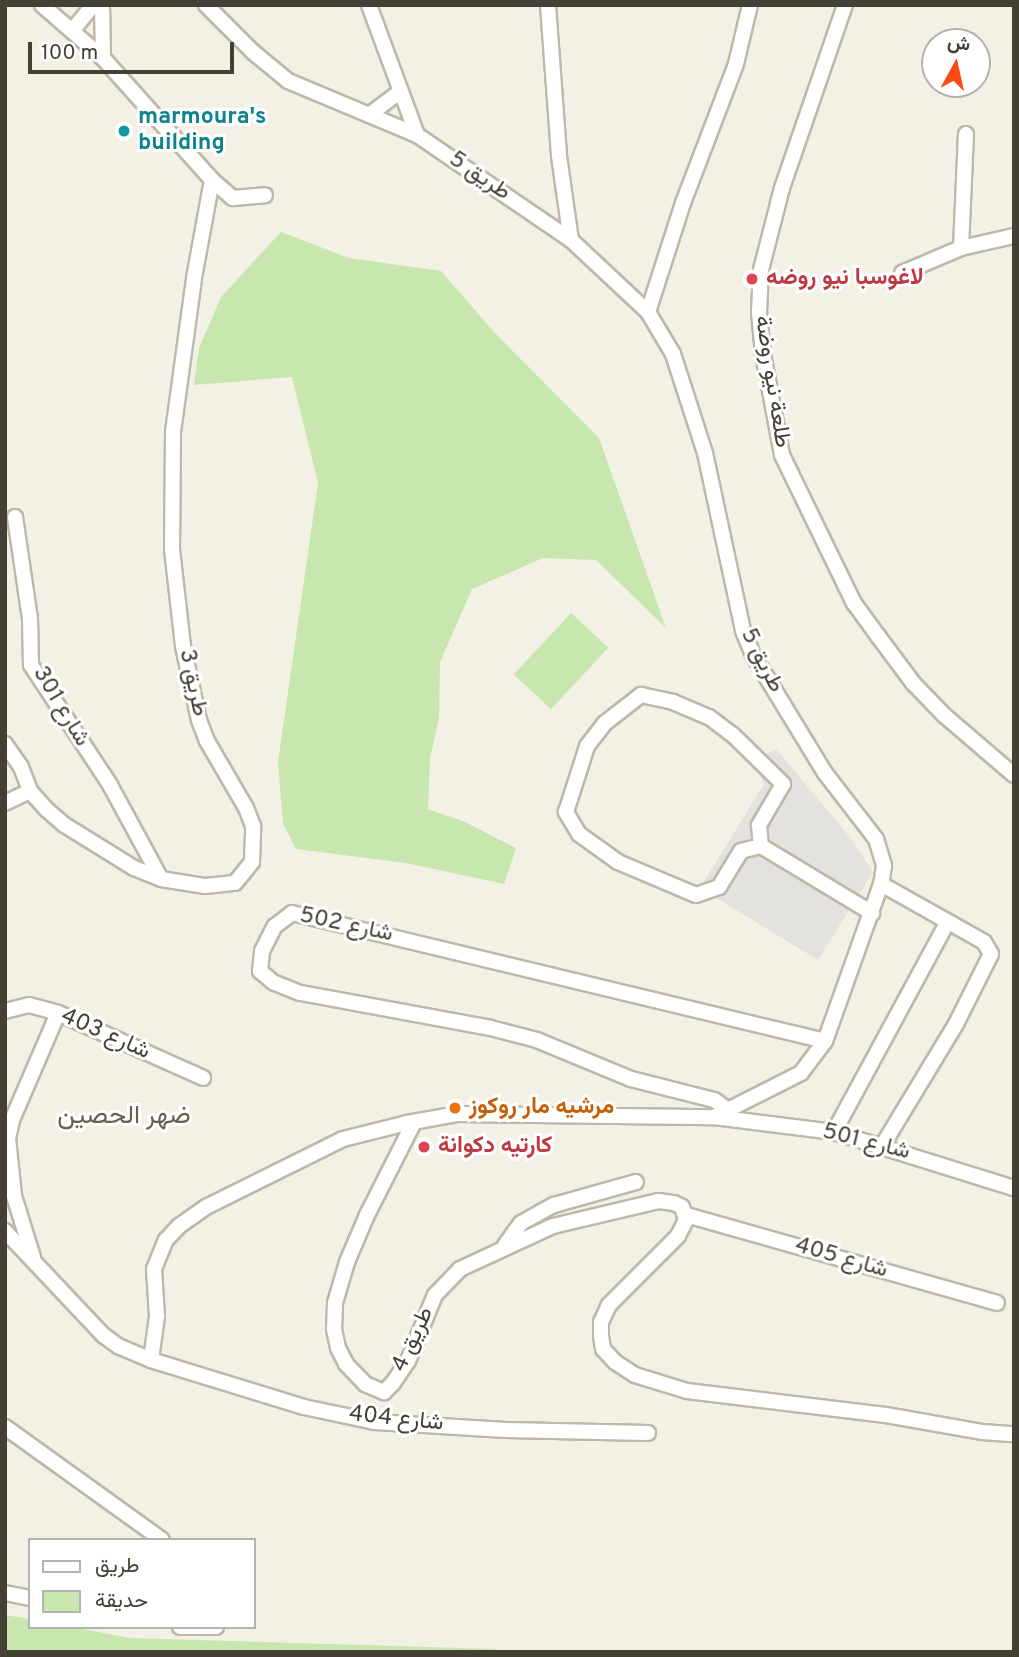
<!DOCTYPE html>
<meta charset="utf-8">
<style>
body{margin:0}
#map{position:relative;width:1019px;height:1657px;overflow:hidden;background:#f3f0e5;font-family:Overpass,Vazirmatn,sans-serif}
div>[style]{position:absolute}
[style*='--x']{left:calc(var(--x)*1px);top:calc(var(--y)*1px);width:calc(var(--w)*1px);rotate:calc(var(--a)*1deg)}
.green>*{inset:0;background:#c8e7ae;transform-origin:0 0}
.parking>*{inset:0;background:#e3e2de}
.roads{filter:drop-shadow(2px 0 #beb8a8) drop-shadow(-2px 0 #beb8a8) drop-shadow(0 2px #beb8a8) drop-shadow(0 -2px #beb8a8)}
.minor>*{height:14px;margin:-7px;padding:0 7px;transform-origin:7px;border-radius:7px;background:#fff}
.dots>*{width:19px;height:19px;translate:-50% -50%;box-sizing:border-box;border:4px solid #fff;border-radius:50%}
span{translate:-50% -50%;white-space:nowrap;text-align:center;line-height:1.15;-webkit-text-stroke:6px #fff;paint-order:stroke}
.culture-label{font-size:23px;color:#0d838f;font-weight:700}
.left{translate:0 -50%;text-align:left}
.street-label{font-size:23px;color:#454035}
.health-label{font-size:23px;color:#be3a42;font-weight:700}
.food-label{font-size:23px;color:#c56008;font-weight:700}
.quarter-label{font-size:26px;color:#685f4c}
.frame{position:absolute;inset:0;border:7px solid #454035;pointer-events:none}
.legend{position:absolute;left:28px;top:1538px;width:228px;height:91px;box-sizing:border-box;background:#fff;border:2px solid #b5b3ae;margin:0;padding:9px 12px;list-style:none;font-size:21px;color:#454035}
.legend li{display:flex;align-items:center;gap:14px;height:35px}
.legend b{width:35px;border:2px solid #b5b3ae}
.north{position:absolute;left:921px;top:28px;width:70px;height:70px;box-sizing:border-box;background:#fff;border:2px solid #b5b3ae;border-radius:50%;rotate:8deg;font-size:19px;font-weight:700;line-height:28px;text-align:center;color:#454035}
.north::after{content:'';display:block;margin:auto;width:24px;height:32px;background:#fa4b15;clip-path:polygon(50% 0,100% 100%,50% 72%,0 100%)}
.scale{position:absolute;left:28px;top:42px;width:206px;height:32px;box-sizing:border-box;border:4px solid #454035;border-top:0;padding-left:9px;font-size:21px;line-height:24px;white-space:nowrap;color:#454035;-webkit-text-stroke:5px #fff;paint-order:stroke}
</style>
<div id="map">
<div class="green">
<i style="clip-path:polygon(281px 232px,349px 258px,441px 271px,494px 332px,599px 438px,666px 628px,596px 560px,543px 558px,472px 589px,440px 662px,439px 718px,430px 758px,428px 809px,465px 822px,516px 848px,504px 884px,406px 863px,296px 849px,283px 823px,278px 762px,318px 483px,292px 377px,194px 385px,199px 348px,221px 297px)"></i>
<i style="left:571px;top:613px;width:51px;height:84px;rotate:43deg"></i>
<i style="clip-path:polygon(5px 1615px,30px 1619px,30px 1627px,73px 1627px,129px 1638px,494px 1649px,513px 1652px,5px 1652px)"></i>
</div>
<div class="parking">
<i style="clip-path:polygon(776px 749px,849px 836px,873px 872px,818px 960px,700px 888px,764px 784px,757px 768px,766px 754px)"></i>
</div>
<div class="roads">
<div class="minor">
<i style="--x:42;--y:5;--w:81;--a:41"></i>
<i style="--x:103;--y:58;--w:164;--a:48.2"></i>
<i style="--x:212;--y:180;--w:28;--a:41"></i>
<i style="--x:233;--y:198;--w:32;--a:-5"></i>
<i style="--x:102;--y:5;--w:53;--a:88.9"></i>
<i style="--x:206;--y:5;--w:66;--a:45"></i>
<i style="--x:253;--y:52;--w:45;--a:39.6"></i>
<i style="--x:288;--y:81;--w:140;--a:22.7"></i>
<i style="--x:417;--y:135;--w:186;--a:34.3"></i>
<i style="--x:571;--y:240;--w:105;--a:43.1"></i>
<i style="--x:648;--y:312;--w:49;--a:59.2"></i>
<i style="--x:673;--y:354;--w:104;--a:72.1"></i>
<i style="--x:705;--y:453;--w:182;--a:77.9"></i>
<i style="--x:743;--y:631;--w:26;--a:67"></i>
<i style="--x:753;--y:655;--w:138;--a:58.6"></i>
<i style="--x:825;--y:773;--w:83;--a:52.3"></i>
<i style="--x:876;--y:839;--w:28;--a:73"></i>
<i style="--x:884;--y:866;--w:18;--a:99"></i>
<i style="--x:881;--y:884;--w:167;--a:109.6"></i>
<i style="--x:825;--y:1041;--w:40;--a:127"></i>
<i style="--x:801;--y:1073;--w:97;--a:153.2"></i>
<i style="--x:369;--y:5;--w:139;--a:69.7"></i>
<i style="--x:548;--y:5;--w:151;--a:85.8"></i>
<i style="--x:559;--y:156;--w:85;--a:81.9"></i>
<i style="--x:845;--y:5;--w:194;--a:109"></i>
<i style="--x:782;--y:188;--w:85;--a:104.4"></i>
<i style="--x:761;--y:270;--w:42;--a:92.7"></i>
<i style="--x:759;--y:312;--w:42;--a:84.6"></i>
<i style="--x:763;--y:354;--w:103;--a:79.3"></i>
<i style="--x:782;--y:455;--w:165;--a:64.1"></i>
<i style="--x:854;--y:603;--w:41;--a:54"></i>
<i style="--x:878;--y:636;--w:59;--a:53.3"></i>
<i style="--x:913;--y:683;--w:45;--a:45.9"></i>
<i style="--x:944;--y:715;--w:92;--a:40.6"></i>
<i style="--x:72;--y:31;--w:33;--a:-51"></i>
<i style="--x:369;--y:115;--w:39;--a:-37"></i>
<i style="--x:961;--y:248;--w:114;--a:-87.5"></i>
<i style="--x:902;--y:273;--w:64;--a:-23"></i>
<i style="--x:961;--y:248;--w:54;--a:-12.8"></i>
<i style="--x:648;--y:312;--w:114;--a:-72.2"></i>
<i style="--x:683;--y:203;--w:149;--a:-69.1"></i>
<i style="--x:736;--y:64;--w:61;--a:-76.7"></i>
<i style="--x:15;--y:517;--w:102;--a:81.6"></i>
<i style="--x:30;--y:618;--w:47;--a:88.8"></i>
<i style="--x:31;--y:665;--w:144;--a:56.6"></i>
<i style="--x:110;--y:785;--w:107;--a:61.5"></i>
<i style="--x:5;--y:744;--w:28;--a:55"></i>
<i style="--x:21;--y:767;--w:26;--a:69"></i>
<i style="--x:30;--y:791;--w:24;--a:48"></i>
<i style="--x:46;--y:809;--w:23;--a:41"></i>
<i style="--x:63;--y:824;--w:84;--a:31.8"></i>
<i style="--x:134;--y:868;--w:29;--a:22"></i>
<i style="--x:161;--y:879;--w:45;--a:9"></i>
<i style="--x:205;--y:886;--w:30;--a:-6"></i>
<i style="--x:235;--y:883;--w:27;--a:-51"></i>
<i style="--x:252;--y:862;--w:36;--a:-88"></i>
<i style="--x:253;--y:826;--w:19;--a:-111"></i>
<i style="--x:246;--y:808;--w:78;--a:-120.2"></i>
<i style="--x:207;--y:741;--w:22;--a:-111"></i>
<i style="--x:199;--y:720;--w:76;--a:-102.2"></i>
<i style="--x:183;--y:646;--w:97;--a:-96.5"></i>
<i style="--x:172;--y:550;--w:118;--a:-89.5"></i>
<i style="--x:173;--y:432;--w:155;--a:-82.2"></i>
<i style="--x:194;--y:278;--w:100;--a:-79.6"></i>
<i style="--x:5;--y:803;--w:28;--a:-26"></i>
<i style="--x:761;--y:846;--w:21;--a:166"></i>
<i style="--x:741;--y:851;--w:42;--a:121.4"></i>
<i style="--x:719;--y:887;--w:24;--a:161"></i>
<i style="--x:696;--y:895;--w:85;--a:-157.1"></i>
<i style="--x:618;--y:862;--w:48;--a:-144.3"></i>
<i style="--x:579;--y:834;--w:26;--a:-121"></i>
<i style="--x:566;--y:812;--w:69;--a:-72.3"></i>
<i style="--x:587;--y:746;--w:29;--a:-52"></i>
<i style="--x:605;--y:723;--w:46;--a:-37.9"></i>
<i style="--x:641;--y:695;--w:33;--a:12"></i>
<i style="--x:673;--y:702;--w:39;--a:23"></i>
<i style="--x:709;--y:717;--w:30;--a:37"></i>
<i style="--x:733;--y:735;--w:70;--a:44.4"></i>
<i style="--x:783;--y:784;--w:48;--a:120.3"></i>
<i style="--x:759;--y:825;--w:21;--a:85"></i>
<i style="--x:761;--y:846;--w:130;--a:31.1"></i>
<i style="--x:881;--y:884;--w:118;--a:29.4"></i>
<i style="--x:984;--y:942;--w:14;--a:60"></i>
<i style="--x:991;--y:954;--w:78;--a:116.6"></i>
<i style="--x:956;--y:1024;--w:143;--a:121.2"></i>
<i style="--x:5;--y:1011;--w:25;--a:-14"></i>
<i style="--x:29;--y:1005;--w:30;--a:15"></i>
<i style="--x:58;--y:1013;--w:159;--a:24.1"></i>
<i style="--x:728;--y:1110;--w:17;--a:-144"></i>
<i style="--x:714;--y:1100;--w:86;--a:-165.8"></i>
<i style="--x:631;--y:1079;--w:102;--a:-157.5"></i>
<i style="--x:537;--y:1040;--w:48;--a:-165.4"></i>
<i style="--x:491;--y:1028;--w:194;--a:-169.6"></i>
<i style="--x:300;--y:993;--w:29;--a:-158"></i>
<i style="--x:273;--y:982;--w:17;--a:-140"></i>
<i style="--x:260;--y:971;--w:20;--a:-84"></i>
<i style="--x:262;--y:951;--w:28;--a:-63"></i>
<i style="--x:275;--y:926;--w:21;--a:-37"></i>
<i style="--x:292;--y:913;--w:548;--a:13.5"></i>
<i style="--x:407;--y:1123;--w:52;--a:-10"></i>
<i style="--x:458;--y:1114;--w:256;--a:0.7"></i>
<i style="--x:714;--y:1117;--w:121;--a:7.1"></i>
<i style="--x:834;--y:1132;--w:189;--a:17.3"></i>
<i style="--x:834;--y:1132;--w:238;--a:-61.6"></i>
<i style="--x:686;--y:1215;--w:323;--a:15.8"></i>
<i style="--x:5;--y:1231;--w:143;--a:46.7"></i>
<i style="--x:103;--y:1335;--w:19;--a:36"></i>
<i style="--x:118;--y:1346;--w:36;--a:23"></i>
<i style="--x:151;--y:1360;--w:44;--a:-82.2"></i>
<i style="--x:157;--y:1316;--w:47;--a:-93.7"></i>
<i style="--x:154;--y:1269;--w:31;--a:-68"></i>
<i style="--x:166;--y:1240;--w:19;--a:-47"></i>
<i style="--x:179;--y:1226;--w:33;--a:-35"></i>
<i style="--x:206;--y:1207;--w:153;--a:-26.4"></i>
<i style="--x:343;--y:1139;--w:66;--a:-14"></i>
<i style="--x:407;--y:1123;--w:6;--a:31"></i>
<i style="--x:412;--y:1126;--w:100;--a:116.8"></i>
<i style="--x:367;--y:1215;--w:51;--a:113.1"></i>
<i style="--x:347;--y:1262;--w:43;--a:106.3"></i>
<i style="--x:335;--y:1303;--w:26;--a:92"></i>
<i style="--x:334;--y:1329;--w:19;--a:78"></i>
<i style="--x:338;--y:1348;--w:18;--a:63"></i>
<i style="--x:346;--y:1364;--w:28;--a:46"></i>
<i style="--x:365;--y:1384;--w:21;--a:23"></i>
<i style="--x:384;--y:1392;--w:13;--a:-45"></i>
<i style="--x:393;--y:1383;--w:27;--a:-56"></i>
<i style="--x:408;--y:1361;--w:71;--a:-67.8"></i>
<i style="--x:435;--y:1295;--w:36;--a:-46"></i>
<i style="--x:460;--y:1269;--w:102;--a:-24.8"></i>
<i style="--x:553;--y:1226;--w:109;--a:-13.3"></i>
<i style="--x:659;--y:1201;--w:15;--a:8"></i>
<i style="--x:674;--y:1203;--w:9;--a:27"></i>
<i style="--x:682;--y:1207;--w:14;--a:73"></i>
<i style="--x:686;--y:1220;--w:18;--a:117"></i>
<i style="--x:678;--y:1236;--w:98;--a:135"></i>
<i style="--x:609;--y:1305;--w:19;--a:115"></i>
<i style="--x:601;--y:1322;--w:14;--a:90"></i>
<i style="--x:601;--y:1336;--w:13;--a:81"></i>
<i style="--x:603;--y:1349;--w:18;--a:47"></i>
<i style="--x:615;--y:1362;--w:24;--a:33"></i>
<i style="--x:635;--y:1375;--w:54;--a:17.1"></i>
<i style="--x:687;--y:1391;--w:200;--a:6.9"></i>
<i style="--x:886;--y:1415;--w:97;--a:10"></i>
<i style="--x:982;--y:1432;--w:32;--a:4"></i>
<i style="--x:505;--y:1245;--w:27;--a:-54"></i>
<i style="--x:521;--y:1223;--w:38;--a:-29"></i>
<i style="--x:554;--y:1205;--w:85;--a:-15.7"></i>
<i style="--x:33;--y:1257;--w:64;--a:-107.3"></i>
<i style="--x:14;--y:1196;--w:58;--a:-95.9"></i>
<i style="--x:8;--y:1138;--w:18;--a:-77"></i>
<i style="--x:12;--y:1120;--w:116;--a:-66.7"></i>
<i style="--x:151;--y:1360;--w:160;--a:17.1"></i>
<i style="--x:304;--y:1407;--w:73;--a:11.9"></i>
<i style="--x:375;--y:1422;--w:131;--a:3.5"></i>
<i style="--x:506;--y:1430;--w:142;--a:1.2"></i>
<i style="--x:5;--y:1427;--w:193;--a:35.7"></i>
<i style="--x:5;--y:1593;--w:25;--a:11"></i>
<i style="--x:180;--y:1627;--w:36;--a:0"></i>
</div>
</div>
<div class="dots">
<i style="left:124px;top:131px;background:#0f9aa8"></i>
<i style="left:752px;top:279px;background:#e0444e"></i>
<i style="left:455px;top:1108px;background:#e8710a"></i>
<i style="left:424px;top:1147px;background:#e0444e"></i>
</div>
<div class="culture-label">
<span class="left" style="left:138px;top:131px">marmoura's<br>building</span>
</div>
<div class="street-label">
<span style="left:479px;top:177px;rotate:34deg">طريق 5</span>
<span style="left:771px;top:382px;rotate:81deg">طلعة نيو روضة</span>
<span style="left:761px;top:661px;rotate:63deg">طريق 5</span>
<span style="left:192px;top:683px;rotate:78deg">طريق 3</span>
<span style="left:60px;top:707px;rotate:59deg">شارع 301</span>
<span style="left:346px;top:926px;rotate:12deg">شارع 502</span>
<span style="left:105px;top:1035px;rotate:24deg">شارع 403</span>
<span style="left:866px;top:1143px;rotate:14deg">شارع 501</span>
<span style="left:841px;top:1259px;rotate:16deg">شارع 405</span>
<span style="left:414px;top:1340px;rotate:-65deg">طريق 4</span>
<span style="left:396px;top:1420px;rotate:6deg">شارع 404</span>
</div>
<div class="health-label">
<span class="left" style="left:766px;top:279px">لاغوسبا نيو روضه</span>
<span class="left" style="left:438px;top:1147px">كارتيه دكوانة</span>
</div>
<div class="food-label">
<span class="left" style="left:469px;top:1108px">مرشيه مار روكوز</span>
</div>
<div class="quarter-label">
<span style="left:124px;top:1117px">ضهر الحصين</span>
</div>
<div class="frame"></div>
<ul class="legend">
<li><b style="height:9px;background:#fff"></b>طريق</li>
<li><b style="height:19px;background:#c8e7ae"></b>حديقة</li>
</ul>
<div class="north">ش</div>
<div class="scale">100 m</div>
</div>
